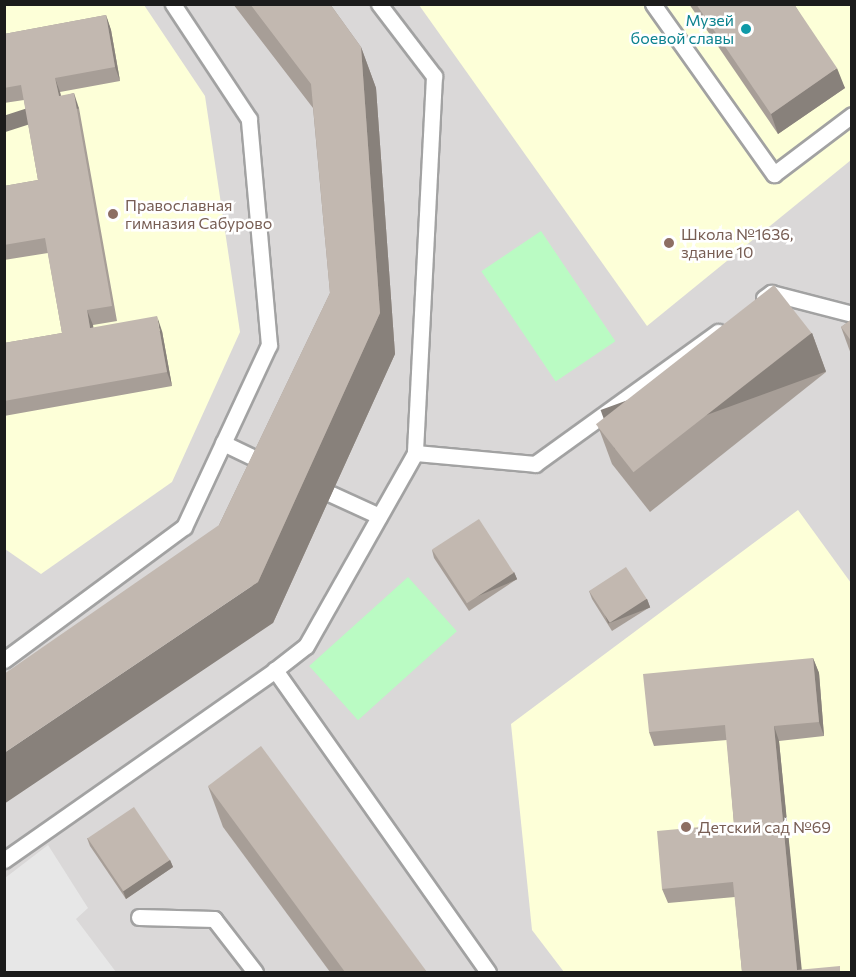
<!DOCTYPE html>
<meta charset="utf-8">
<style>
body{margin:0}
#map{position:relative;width:856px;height:977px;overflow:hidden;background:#eeeae0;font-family:Commissioner,sans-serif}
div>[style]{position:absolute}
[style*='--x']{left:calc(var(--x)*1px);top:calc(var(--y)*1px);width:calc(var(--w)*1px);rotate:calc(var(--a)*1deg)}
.residential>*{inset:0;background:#dad8d8;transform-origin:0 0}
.education>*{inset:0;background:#fdffd8}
.park>*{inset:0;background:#bafbc3;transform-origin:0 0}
.parking>*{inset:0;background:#e7e7e7}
.roads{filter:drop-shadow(2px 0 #a2a2a2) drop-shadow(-2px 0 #a2a2a2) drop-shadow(0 2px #a2a2a2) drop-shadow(0 -2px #a2a2a2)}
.service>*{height:15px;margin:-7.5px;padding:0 7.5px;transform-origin:7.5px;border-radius:7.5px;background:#fff}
.wall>*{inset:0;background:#a79e97}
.shaded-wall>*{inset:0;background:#88817b;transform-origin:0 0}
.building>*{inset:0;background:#c2b8b0;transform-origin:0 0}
.dots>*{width:16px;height:16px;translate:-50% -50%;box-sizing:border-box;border:3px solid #fff;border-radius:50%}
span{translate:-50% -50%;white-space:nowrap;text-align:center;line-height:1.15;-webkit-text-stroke:5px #fff;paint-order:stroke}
.culture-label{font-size:16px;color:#0d838f}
.right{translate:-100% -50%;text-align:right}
.education-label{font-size:16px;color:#785e54}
.left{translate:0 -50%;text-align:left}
.frame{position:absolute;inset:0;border:6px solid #1b1b1b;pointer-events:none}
</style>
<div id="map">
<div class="residential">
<i style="left:5px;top:5px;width:846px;height:967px"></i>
</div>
<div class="education">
<i style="clip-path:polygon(5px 5px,144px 5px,205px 96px,240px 332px,172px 482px,41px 574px,5px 549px)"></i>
<i style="clip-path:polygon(419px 5px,851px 5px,851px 160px,647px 326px)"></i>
<i style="clip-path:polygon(798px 510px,851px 583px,851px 972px,564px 972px,532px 930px,511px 724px)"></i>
</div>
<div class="park">
<i style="left:541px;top:231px;width:133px;height:72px;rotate:56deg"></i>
<i style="left:408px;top:577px;width:73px;height:133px;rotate:48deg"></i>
</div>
<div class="parking">
<i style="clip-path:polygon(48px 845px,88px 908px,76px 919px,116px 972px,5px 972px,5px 878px)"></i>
</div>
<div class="roads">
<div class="service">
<i style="--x:379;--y:4;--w:91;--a:52.6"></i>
<i style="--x:434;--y:76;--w:377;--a:92.9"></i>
<i style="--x:653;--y:4;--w:209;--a:54.6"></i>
<i style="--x:774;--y:174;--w:98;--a:-37.1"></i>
<i style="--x:764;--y:298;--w:9;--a:-36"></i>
<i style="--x:771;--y:293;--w:84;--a:14.5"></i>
<i style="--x:223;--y:443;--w:51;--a:25.6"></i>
<i style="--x:331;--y:494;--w:53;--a:24.6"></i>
<i style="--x:4;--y:660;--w:224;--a:-36.5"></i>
<i style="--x:184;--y:527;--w:201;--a:-65"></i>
<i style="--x:269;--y:345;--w:227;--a:-95.1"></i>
<i style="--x:249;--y:119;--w:138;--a:-123.5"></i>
<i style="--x:4;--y:860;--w:331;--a:-35"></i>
<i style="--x:139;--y:917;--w:75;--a:1.5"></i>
<i style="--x:214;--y:919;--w:67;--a:52.3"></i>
<i style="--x:488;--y:972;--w:370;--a:-125.2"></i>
<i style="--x:275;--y:670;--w:39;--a:-38"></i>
<i style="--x:306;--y:646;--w:222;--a:-60.5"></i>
<i style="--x:415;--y:453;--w:121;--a:5.2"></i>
<i style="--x:535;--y:464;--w:226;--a:-35.8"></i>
</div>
</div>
<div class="wall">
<i style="clip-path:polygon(233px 4px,330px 4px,361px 47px,376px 88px,395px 354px,273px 623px,219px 525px,330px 293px,313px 108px)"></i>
<i style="clip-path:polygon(689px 4px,794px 4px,845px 88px,778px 134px)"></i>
<i style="clip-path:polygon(106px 15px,111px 30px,120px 81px,60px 92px,61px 96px,79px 108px,117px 321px,93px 325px,93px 328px,162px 331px,172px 386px,4px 416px,4px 343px,62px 333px,48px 253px,4px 260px,4px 186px,38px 180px,24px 100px,4px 103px,4px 34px)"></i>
<i style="clip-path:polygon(852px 319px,852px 357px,841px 327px)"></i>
<i style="clip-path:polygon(812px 333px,826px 372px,650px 512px,612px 464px,598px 426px)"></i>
<i style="clip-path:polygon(432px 550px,514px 572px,517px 579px,469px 611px,434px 558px)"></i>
<i style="clip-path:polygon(589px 591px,647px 599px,650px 607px,612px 631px,592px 599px)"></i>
<i style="clip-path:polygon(813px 658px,819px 673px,824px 736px,779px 741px,801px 970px,842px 972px,742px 972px,735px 897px,668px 903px,662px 889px,734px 824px,727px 740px,654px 746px,649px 732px)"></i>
<i style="clip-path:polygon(208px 786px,427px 972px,330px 972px,223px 827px)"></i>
<i style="clip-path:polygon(87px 838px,170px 860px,173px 867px,126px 899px,90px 846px)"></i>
</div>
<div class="shaded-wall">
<i style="clip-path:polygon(106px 15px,111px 30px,120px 81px,115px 67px)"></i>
<i style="clip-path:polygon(361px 47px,376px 88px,395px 354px,273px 623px,4px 804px,4px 753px,258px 582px,380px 313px)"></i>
<i style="clip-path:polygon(837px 68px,845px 88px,778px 134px,771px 114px)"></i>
<i style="clip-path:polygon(55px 78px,60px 92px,64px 111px,59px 96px)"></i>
<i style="left:74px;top:93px;width:16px;height:216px;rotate:72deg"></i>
<i style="clip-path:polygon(87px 310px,93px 325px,96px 343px,90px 328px)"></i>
<i style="clip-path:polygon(157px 316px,162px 331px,172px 386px,167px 372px)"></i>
<i style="left:812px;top:333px;width:41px;height:225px;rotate:70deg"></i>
<i style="left:514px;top:572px;width:8px;height:56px;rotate:67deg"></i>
<i style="left:647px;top:599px;width:9px;height:45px;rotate:69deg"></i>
<i style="clip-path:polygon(813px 658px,819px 673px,824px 736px,819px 722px)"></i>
<i style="clip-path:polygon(774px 726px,779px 741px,802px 972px,797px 970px)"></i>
<i style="clip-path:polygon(170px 860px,173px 867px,126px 899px,123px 891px)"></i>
</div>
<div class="building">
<i style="clip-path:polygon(250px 4px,330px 4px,361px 47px,380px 313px,258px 582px,4px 753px,4px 674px,219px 525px,330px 293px,311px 84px)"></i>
<i style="clip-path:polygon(696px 4px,794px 4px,837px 68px,771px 114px)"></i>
<i style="clip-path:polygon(106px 15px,115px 67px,55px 78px,59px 96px,74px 93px,112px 306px,87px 310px,90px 328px,157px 316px,167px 372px,4px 401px,4px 343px,62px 333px,45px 238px,4px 245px,4px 186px,38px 180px,21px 85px,4px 88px,4px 34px)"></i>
<i style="left:774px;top:285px;width:61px;height:226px;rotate:52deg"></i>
<i style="clip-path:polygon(852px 319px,852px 342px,841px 327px)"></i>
<i style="left:479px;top:519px;width:64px;height:56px;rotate:57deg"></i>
<i style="left:626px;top:567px;width:38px;height:44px;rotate:57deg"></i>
<i style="clip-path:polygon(813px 658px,819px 722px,774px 726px,797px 970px,840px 966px,840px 972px,742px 972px,733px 882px,662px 889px,657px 831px,734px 824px,725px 725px,649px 732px,643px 674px)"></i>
<i style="clip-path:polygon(261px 746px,427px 972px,345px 972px,208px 786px)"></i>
<i style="left:134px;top:807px;width:64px;height:56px;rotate:56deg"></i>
</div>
<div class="dots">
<i style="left:746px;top:29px;background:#0f9aa8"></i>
<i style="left:113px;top:214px;background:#8d6e63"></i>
<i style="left:669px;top:243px;background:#8d6e63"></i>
<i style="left:686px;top:827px;background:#8d6e63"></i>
</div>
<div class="culture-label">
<span class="right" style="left:734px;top:29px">Музей<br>боевой славы</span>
</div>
<div class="education-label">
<span class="left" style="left:125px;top:214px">Православная<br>гимназия Сабурово</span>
<span class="left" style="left:681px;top:243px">Школа №1636,<br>здание 10</span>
<span class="left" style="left:698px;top:827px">Детский сад №69</span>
</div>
<div class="frame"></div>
</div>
